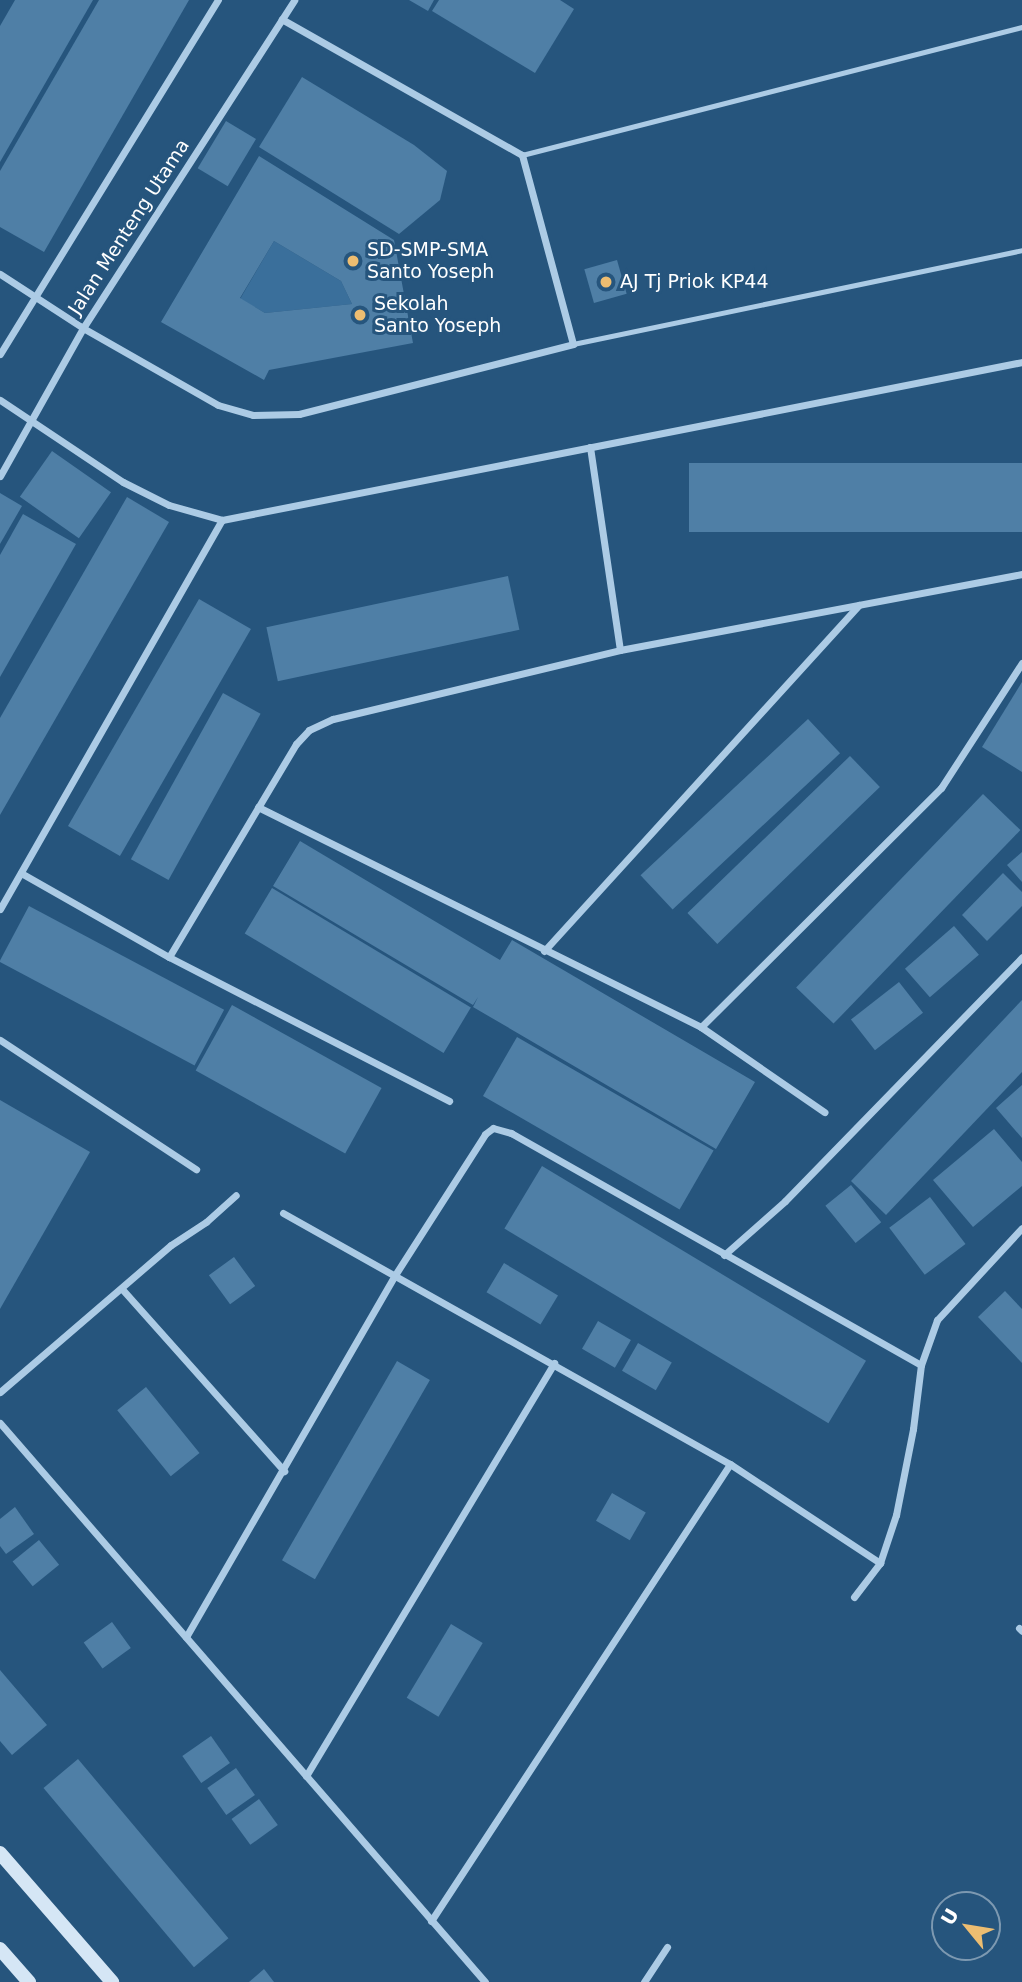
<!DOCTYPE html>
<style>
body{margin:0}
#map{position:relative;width:1022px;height:1982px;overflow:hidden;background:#26557d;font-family:"DejaVu Sans",sans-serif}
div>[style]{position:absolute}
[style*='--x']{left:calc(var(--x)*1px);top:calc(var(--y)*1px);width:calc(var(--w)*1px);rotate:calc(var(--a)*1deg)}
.green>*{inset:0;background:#3a6f9b}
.building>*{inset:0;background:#4f7fa6;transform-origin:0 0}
.lane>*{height:5px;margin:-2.5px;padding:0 2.5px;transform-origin:2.5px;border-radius:2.5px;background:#accbe5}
.street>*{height:7px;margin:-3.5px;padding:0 3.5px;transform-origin:3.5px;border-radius:3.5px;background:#accbe5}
.secondary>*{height:14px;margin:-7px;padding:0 7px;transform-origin:7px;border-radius:7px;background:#d5e6f5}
.dots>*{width:19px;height:19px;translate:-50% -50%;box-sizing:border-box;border:4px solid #26557d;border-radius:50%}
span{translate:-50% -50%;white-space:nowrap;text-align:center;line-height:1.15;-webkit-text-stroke:6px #26557d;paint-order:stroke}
.street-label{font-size:19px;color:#fff}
.poi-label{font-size:19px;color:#fff}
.left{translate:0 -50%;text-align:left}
.north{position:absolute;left:931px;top:1891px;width:70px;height:70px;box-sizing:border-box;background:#26557d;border:2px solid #7d99b1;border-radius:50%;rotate:300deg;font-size:19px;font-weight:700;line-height:28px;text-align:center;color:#fff}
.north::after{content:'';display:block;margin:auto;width:24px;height:32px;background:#edbd71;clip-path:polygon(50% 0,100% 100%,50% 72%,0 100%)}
</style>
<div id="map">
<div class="green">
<i style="clip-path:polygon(274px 241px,341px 281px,352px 304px,265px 313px,240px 299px)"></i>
</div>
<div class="building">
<i style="clip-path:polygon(15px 0,93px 0,0 162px,0 26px)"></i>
<i style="clip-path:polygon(99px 0,189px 0,44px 252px,0 227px,0 171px)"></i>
<i style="clip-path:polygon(409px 0,434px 0,428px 11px)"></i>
<i style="clip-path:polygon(439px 0,560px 0,574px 9px,535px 73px,432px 11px)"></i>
<i style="clip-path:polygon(302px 77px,414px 145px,447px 171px,440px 200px,399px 234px,259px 147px)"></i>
<i style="left:226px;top:121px;width:35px;height:55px;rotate:31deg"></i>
<i style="clip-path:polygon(evenodd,259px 156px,394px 240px,413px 343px,269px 370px,264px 380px,161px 322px,259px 156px,274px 241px,341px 281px,352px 304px,265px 313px,240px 298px,274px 241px)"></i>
<i style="left:617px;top:260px;width:35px;height:34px;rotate:74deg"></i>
<i style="left:52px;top:451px;width:72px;height:56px;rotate:35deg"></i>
<i style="left:1022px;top:463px;width:69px;height:333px;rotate:90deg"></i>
<i style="clip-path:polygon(0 493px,22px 506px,0 544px)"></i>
<i style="clip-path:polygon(127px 497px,169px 522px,0 815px,0 718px)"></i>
<i style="clip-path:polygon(23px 514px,76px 544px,0 677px,0 555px)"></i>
<i style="left:508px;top:576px;width:55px;height:247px;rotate:78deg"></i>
<i style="left:199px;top:599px;width:60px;height:262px;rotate:30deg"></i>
<i style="clip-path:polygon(1022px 682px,1022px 772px,982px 747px)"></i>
<i style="left:223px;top:693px;width:43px;height:190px;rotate:29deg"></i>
<i style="left:808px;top:719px;width:47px;height:229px;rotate:47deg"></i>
<i style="left:850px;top:756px;width:43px;height:226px;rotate:46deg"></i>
<i style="left:983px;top:794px;width:52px;height:269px;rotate:44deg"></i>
<i style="clip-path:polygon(300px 841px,500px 960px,512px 940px,755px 1082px,716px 1149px,473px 1007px,478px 997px,473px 1005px,273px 886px)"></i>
<i style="clip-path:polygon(1022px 852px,1022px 882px,1007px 865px)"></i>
<i style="clip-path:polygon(1003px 873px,1022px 892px,1022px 906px,987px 941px,962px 915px)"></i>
<i style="left:272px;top:888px;width:232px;height:53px;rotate:31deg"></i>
<i style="left:29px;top:906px;width:221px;height:63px;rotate:28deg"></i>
<i style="left:954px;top:926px;width:38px;height:65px;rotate:49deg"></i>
<i style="left:899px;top:982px;width:39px;height:61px;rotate:52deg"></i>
<i style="clip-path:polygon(1022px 1000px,1022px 1072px,886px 1215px,851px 1181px)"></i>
<i style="left:232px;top:1005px;width:171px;height:75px;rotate:29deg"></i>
<i style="left:517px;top:1037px;width:227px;height:68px;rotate:30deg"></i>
<i style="clip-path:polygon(1022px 1085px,1022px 1138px,996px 1108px)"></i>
<i style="clip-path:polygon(0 1100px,90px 1152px,0 1309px)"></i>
<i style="clip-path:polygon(994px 1129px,1022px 1162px,1022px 1186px,973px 1227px,933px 1180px)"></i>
<i style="left:542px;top:1166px;width:378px;height:73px;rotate:31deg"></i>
<i style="left:851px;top:1185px;width:48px;height:33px;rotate:51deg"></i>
<i style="left:930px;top:1197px;width:59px;height:51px;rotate:53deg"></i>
<i style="left:234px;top:1257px;width:36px;height:31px;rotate:54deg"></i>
<i style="left:504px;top:1263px;width:63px;height:34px;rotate:31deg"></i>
<i style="clip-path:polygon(1005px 1291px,1022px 1309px,1022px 1363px,978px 1317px)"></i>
<i style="left:598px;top:1321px;width:38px;height:32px;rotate:30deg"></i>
<i style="left:638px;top:1343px;width:39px;height:32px;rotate:30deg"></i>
<i style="left:397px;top:1361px;width:38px;height:230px;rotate:30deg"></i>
<i style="left:146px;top:1387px;width:85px;height:37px;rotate:51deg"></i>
<i style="left:612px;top:1493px;width:39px;height:32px;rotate:30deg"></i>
<i style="clip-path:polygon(15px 1507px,34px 1534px,6px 1554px,0 1546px,0 1519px)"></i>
<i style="left:39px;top:1540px;width:32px;height:34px;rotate:51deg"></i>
<i style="left:112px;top:1622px;width:32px;height:35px;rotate:54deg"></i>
<i style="left:451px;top:1624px;width:37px;height:86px;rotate:31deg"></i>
<i style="clip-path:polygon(0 1670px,47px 1725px,12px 1755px,0 1741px)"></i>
<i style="left:211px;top:1736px;width:33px;height:35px;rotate:55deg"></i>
<i style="left:78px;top:1759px;width:234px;height:45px;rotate:50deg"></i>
<i style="left:236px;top:1768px;width:33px;height:35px;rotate:55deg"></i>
<i style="left:259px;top:1799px;width:32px;height:34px;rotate:54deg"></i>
<i style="clip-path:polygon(264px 1969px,274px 1982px,249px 1982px)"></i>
</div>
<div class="lane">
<i style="--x:522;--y:155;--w:516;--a:-14.36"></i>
<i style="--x:573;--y:344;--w:459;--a:-11.8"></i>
</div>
<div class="street">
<i style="--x:0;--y:274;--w:99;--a:33"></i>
<i style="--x:83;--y:328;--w:155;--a:29.7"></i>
<i style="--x:218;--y:405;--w:36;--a:16"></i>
<i style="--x:253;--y:415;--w:46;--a:-1.2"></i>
<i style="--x:299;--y:414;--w:283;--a:-14.3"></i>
<i style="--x:573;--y:344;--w:196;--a:-105.1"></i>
<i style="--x:522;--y:155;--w:276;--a:-150.5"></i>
<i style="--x:0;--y:354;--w:416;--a:-58.4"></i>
<i style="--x:0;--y:400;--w:148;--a:33.7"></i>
<i style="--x:123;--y:482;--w:51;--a:26.6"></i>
<i style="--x:169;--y:505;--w:55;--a:15.8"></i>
<i style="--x:590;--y:447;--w:205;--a:81.6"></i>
<i style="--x:0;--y:476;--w:170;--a:-60.7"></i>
<i style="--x:83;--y:328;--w:390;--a:-57.2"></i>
<i style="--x:258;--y:807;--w:495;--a:26.4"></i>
<i style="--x:701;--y:1027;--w:150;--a:34.6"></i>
<i style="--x:21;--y:873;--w:170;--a:29.6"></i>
<i style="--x:169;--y:957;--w:315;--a:27.2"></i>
<i style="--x:0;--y:909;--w:448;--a:-60.3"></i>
<i style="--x:222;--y:520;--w:815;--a:-11.17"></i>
<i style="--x:544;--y:951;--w:468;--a:-47.7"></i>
<i style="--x:169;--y:957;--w:248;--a:-59.2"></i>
<i style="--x:296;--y:744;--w:19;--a:-47"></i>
<i style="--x:309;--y:730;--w:26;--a:-25"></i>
<i style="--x:333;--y:719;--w:295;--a:-13.5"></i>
<i style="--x:620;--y:650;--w:409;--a:-10.7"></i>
<i style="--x:701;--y:1027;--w:339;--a:-44.9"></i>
<i style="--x:941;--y:788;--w:149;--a:-57.1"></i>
<i style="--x:0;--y:1040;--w:235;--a:33.4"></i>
<i style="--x:283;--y:1213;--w:513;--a:29.32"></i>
<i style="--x:730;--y:1464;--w:180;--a:33.4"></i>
<i style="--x:724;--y:1255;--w:81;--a:-41.5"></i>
<i style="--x:785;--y:1201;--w:340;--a:-45.8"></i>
<i style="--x:122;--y:1289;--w:244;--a:48.3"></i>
<i style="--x:0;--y:1392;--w:225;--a:-40.7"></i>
<i style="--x:171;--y:1245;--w:42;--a:-33.3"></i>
<i style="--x:206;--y:1222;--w:40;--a:-42"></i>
<i style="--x:0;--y:1423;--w:740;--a:49.05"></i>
<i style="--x:854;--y:1597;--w:43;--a:-52.6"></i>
<i style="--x:880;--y:1563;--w:51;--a:-71.6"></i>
<i style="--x:896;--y:1515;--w:88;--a:-78.8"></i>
<i style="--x:913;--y:1429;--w:64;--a:-82.9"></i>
<i style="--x:921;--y:1365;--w:48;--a:-70.4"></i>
<i style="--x:937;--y:1320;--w:125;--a:-47.3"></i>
<i style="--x:1019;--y:1628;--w:4;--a:45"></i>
<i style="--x:186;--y:1637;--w:418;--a:-60"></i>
<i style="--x:395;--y:1275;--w:167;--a:-57.4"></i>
<i style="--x:485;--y:1134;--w:10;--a:-37"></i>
<i style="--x:493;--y:1128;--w:19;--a:16"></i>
<i style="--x:511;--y:1133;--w:471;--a:29.5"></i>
<i style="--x:306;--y:1776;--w:482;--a:-59"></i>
<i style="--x:431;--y:1921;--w:546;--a:-56.8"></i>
<i style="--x:644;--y:1982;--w:42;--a:-56.7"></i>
</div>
<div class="secondary">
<i style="--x:0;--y:1853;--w:171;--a:49"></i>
<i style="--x:0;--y:1949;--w:44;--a:48.7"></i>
</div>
<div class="dots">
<i style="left:353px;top:261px;background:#edbd71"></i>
<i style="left:606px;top:282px;background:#edbd71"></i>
<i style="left:360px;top:315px;background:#edbd71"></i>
</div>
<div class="street-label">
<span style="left:129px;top:227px;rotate:-57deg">Jalan Menteng Utama</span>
</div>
<div class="poi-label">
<span class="left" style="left:367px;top:261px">SD-SMP-SMA<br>Santo Yoseph</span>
<span class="left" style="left:620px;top:282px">AJ Tj Priok KP44</span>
<span class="left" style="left:374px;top:315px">Sekolah<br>Santo Yoseph</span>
</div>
<div class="north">U</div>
</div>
